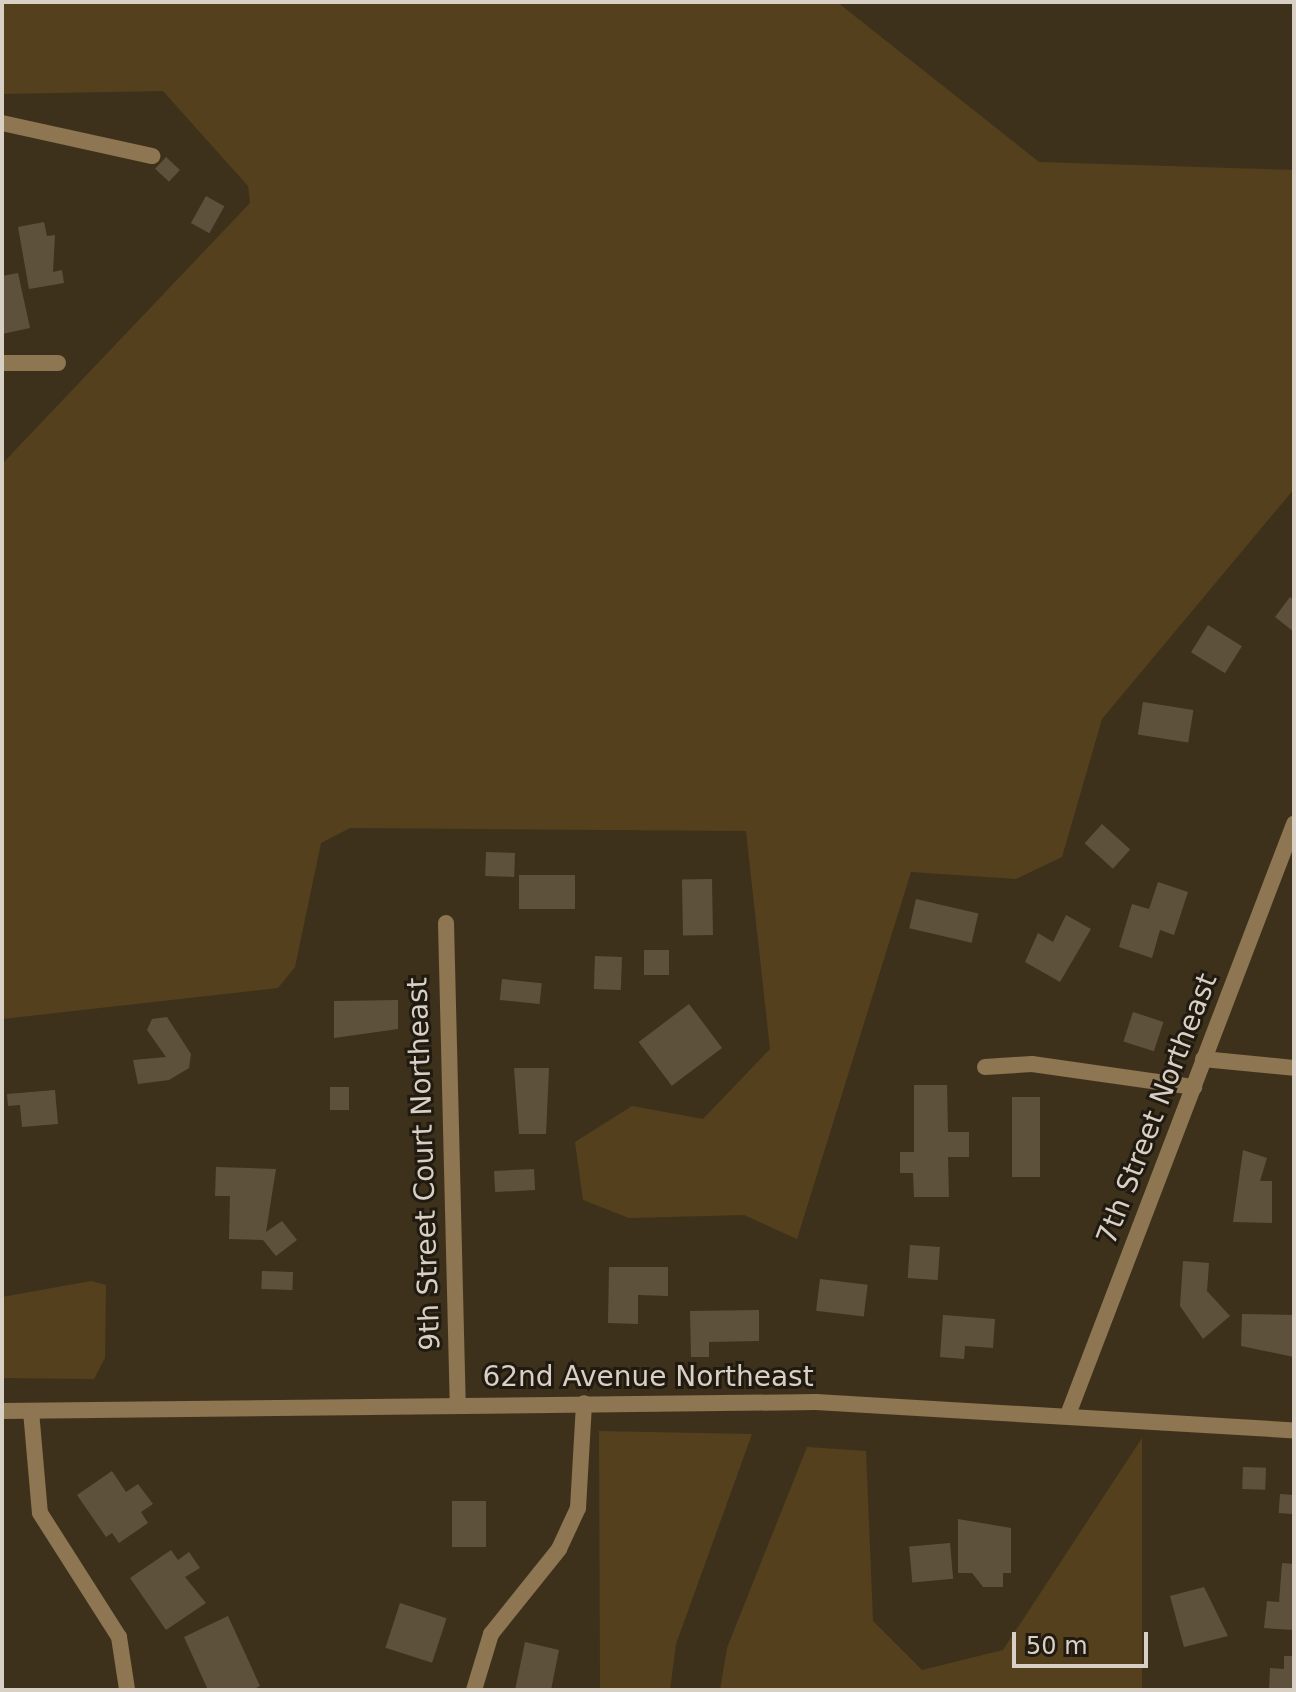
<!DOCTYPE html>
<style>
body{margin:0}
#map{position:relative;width:1296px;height:1692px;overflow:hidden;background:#3e311c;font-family:"DejaVu Sans",sans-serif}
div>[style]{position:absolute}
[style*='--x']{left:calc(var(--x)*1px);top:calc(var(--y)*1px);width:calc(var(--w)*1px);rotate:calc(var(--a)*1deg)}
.green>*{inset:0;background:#54401c}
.building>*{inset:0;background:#5e513b;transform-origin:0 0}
.minor>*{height:16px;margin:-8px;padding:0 8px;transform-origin:8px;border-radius:8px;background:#8d7651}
span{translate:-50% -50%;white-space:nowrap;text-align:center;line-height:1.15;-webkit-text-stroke:6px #201a11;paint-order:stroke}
.street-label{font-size:28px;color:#d8d0c4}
.frame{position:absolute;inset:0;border:4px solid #d8d0c4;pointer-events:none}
.scale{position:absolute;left:1012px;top:1632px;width:136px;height:36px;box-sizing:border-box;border:4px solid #d8d0c4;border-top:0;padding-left:10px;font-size:24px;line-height:28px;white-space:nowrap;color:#d8d0c4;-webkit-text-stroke:6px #201a11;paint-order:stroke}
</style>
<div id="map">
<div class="green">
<i style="clip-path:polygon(2px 2px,837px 2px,1039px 162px,1294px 170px,1294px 489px,1102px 719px,1062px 857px,1016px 879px,911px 872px,797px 1239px,744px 1215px,629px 1218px,583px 1200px,575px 1142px,632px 1106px,703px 1119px,770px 1049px,746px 831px,350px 828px,321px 843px,295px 967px,278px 988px,2px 1019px,2px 464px,250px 203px,248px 186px,163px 91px,2px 94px)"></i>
<i style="clip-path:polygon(91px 1281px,106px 1285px,105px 1358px,94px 1379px,2px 1378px,2px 1297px)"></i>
<i style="clip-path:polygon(599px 1431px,752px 1434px,676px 1644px,670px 1690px,600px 1690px)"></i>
<i style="clip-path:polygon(1142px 1438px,1142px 1690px,720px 1690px,727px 1648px,807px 1447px,866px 1451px,873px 1621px,922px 1670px,1003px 1650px)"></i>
</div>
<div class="building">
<i style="left:166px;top:157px;width:19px;height:16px;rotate:43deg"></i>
<i style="left:206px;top:196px;width:21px;height:31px;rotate:29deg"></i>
<i style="clip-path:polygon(44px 222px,47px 236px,55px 235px,53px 272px,62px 270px,64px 283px,29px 289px,18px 227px)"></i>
<i style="clip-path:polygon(18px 273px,30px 328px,2px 334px,2px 276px)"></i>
<i style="clip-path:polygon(1290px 597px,1294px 600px,1294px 632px,1275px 617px)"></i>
<i style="left:1208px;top:625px;width:40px;height:32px;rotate:32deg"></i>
<i style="left:1143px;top:702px;width:51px;height:33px;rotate:9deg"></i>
<i style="left:1102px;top:824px;width:38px;height:26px;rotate:42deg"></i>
<i style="left:486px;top:852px;width:29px;height:24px;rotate:2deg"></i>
<i style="left:519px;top:875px;width:56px;height:34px"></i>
<i style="left:712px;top:879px;width:56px;height:30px;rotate:89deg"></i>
<i style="clip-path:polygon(1158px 882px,1188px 892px,1174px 935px,1160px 930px,1152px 958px,1119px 947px,1132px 904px,1149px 909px)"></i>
<i style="left:916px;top:899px;width:64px;height:30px;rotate:13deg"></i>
<i style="clip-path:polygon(1066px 915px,1091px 929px,1060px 982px,1025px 962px,1038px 933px,1053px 942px)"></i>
<i style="left:644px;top:950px;width:25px;height:25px"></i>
<i style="left:595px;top:956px;width:27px;height:33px;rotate:2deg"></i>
<i style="left:502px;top:979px;width:40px;height:21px;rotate:6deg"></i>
<i style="clip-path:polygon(398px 1000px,398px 1029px,334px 1038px,334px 1001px)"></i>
<i style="left:689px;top:1004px;width:55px;height:63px;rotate:53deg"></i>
<i style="left:1133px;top:1012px;width:32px;height:31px;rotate:18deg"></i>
<i style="clip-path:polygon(167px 1017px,191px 1054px,189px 1068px,169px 1080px,138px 1084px,133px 1060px,166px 1057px,147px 1030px,152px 1019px)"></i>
<i style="clip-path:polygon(514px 1068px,549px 1068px,546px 1134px,519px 1134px)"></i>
<i style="clip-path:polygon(914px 1085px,947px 1085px,948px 1132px,969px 1132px,969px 1157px,948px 1157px,949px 1197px,914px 1197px,913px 1173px,900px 1173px,900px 1152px,914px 1152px)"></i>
<i style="left:349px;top:1087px;width:23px;height:19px;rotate:90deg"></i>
<i style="clip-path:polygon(55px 1090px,58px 1124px,22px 1127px,20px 1105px,8px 1106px,7px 1094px)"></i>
<i style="left:1012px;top:1097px;width:28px;height:80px"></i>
<i style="clip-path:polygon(1243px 1150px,1267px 1158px,1260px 1181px,1272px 1181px,1272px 1223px,1233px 1222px)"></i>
<i style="clip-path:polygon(216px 1167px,276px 1169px,266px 1232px,282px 1221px,297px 1240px,276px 1256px,263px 1240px,229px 1239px,230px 1196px,215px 1196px)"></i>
<i style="left:534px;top:1169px;width:21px;height:40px;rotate:87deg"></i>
<i style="left:910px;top:1245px;width:30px;height:33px;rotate:4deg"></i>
<i style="clip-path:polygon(1183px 1261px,1209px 1263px,1207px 1291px,1230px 1316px,1203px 1339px,1180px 1306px)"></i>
<i style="clip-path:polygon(609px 1267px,668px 1267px,668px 1296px,638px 1295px,638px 1324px,608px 1323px)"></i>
<i style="left:262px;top:1271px;width:31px;height:18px;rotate:2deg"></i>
<i style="left:820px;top:1279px;width:48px;height:32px;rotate:7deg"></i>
<i style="clip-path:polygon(759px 1310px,759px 1341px,709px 1342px,709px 1357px,691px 1357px,690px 1311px)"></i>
<i style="clip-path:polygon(1242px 1314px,1294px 1315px,1294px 1357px,1241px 1346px)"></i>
<i style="clip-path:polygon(943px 1315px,995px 1319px,993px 1348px,965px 1346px,964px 1359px,940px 1357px)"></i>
<i style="left:1243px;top:1467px;width:23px;height:22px;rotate:2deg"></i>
<i style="clip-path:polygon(112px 1471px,126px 1492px,138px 1484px,153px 1504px,141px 1512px,148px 1523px,119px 1543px,112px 1533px,106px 1537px,77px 1495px)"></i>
<i style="left:1280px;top:1494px;width:14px;height:19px;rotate:4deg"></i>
<i style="left:452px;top:1501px;width:34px;height:46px"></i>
<i style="clip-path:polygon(958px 1519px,1011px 1528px,1011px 1573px,1003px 1573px,1003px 1587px,983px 1587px,972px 1573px,958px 1573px)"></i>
<i style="left:950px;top:1543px;width:36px;height:41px;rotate:85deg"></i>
<i style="clip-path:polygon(171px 1550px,178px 1560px,189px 1552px,200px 1568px,185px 1577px,206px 1603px,166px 1630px,130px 1578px)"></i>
<i style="clip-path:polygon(1282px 1563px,1294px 1564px,1294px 1630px,1264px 1628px,1267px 1601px,1279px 1602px)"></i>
<i style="clip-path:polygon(1204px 1587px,1228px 1636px,1184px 1647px,1170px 1596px)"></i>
<i style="left:400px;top:1603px;width:49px;height:47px;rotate:18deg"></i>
<i style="clip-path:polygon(228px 1616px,260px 1686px,252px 1690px,208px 1690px,184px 1637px)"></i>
<i style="clip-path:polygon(525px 1642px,559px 1650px,551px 1690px,515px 1690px)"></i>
<i style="clip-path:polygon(1284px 1656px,1294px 1656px,1294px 1690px,1269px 1690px,1270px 1668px,1284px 1669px)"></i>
</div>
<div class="minor">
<i style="--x:2;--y:123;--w:154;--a:12.4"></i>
<i style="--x:2;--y:363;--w:56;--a:0"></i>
<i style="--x:446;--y:923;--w:480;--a:88.6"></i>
<i style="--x:1203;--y:1059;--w:91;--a:5.6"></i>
<i style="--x:985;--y:1067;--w:47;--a:-3.7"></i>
<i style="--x:1032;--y:1064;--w:164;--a:8.1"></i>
<i style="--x:2;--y:1411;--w:814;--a:-0.63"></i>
<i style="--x:816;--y:1402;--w:479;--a:3.4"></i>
<i style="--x:31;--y:1411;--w:102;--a:85"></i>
<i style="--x:40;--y:1513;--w:147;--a:57.5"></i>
<i style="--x:119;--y:1637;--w:53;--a:81.3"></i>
<i style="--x:1069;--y:1412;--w:630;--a:-69.06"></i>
<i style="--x:474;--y:1690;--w:59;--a:-73.1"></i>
<i style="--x:491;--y:1634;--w:109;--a:-51.3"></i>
<i style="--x:559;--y:1549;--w:45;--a:-65.1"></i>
<i style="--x:578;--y:1508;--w:105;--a:-86.7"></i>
</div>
<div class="street-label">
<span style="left:1157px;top:1109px;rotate:-69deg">7th Street Northeast</span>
<span style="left:424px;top:1164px;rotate:-92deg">9th Street Court Northeast</span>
<span style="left:648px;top:1377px">62nd Avenue Northeast</span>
</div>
<div class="frame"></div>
<div class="scale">50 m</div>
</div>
